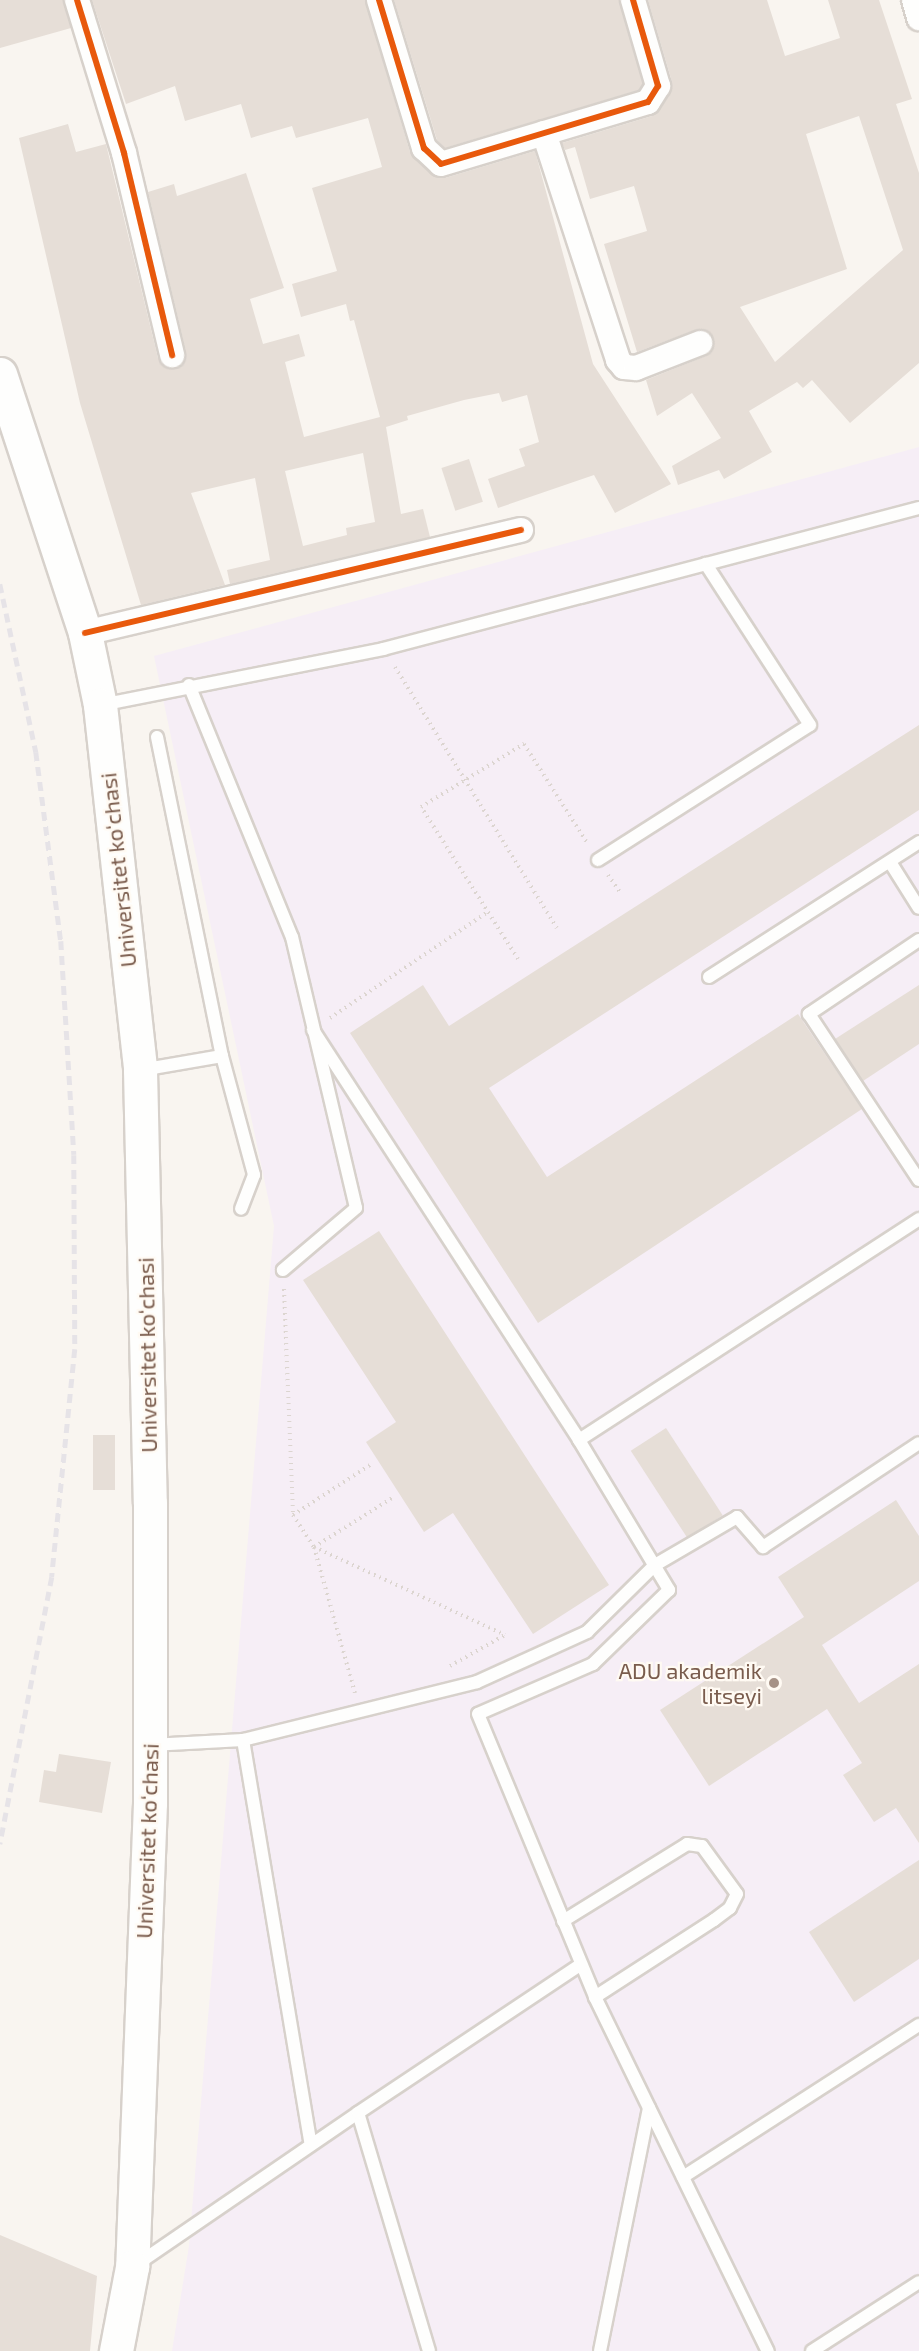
<!DOCTYPE html>
<meta charset="utf-8">
<style>
body{margin:0}
#map{position:relative;width:919px;height:2351px;overflow:hidden;background:#f9f5f0;font-family:"Exo 2",sans-serif}
div>[style]{position:absolute}
[style*='--x']{left:calc(var(--x)*1px);top:calc(var(--y)*1px);width:calc(var(--w)*1px);rotate:calc(var(--a)*1deg)}
.education>*{inset:0;background:#f6eef6}
.building>*{inset:0;background:#e6ded7;transform-origin:0 0}
.path>*{height:4px;margin-top:-2px;transform-origin:0;background:repeating-linear-gradient(90deg,#dcd5d0 0 1.5px,transparent 0 6px)}
.roads{filter:drop-shadow(2px 0 #d7d1cb) drop-shadow(-2px 0 #d7d1cb) drop-shadow(0 2px #d7d1cb) drop-shadow(0 -2px #d7d1cb)}
.lane>*{height:12px;margin:-6px;padding:0 6px;transform-origin:6px;border-radius:6px;background:#fefefd}
.street>*{height:24px;margin:-12px;padding:0 12px;transform-origin:12px;border-radius:12px;background:#fefefd}
.secondary>*{height:33px;margin:-16.5px;padding:0 16.5px;transform-origin:16.5px;border-radius:16.5px;background:#fefefd}
.rail>*{height:4.5px;margin-top:-2.25px;transform-origin:0;background:repeating-linear-gradient(90deg,#e6e3e7 0 9px,transparent 0 15px)}
.cycleway>*{height:6px;margin:-3px;padding:0 3px;transform-origin:3px;border-radius:3px;background:#e8590c}
.dots>*{width:16px;height:16px;translate:-50% -50%;box-sizing:border-box;border:3px solid #fffaf3;border-radius:50%}
span{translate:-50% -50%;white-space:nowrap;text-align:center;line-height:1.15;-webkit-text-stroke:4.5px #fffaf3;paint-order:stroke}
.street-label{font-size:22px;color:#7a5c4d}
.poi-label{font-size:22px;color:#7a5c4d}
.right{translate:-100% -50%;text-align:right}
</style>
<div id="map">
<div class="education">
<i style="clip-path:polygon(919px 447px,919px 2351px,172px 2351px,189px 2246px,274px 1226px,154px 656px)"></i>
</div>
<div class="building">
<i style="clip-path:polygon(0 0,63px 0,71px 28px,0 48px)"></i>
<i style="clip-path:polygon(evenodd,92px 0,365px 0,410px 152px,431px 174px,445px 178px,535px 151px,593px 364px,671px 484px,615px 513px,594px 475px,498px 508px,488px 479px,525px 466px,519px 449px,539px 442px,527px 395px,502px 402px,499px 393px,464px 400px,407px 416px,408px 420px,386px 427px,401px 514px,423px 509px,430px 537px,230px 584px,227px 570px,270px 560px,255px 478px,191px 493px,225px 585px,141px 605px,80px 403px,19px 138px,68px 124px,76px 152px,106px 144px,158px 358px,168px 369px,182px 365px,186px 352px,148px 192px,174px 184px,177px 196px,246px 173px,284px 288px,250px 299px,263px 344px,299px 334px,305px 356px,285px 362px,304px 437px,380px 417px,354px 320px,350px 321px,346px 304px,301px 317px,292px 284px,337px 271px,312px 188px,382px 167px,368px 118px,296px 138px,292px 126px,251px 138px,241px 104px,185px 121px,175px 86px,126px 104px,92px 0,363px 453px,375px 522px,346px 528px,347px 535px,303px 546px,285px 471px,363px 453px)"></i>
<i style="clip-path:polygon(394px 0,619px 0,643px 84px,639px 90px,445px 148px,437px 140px)"></i>
<i style="clip-path:polygon(evenodd,648px 0,767px 0,785px 56px,840px 38px,828px 0,879px 0,912px 99px,896px 104px,919px 173px,919px 363px,850px 423px,812px 380px,803px 388px,797px 382px,749px 411px,772px 452px,724px 479px,719px 470px,678px 485px,672px 466px,721px 438px,692px 393px,657px 416px,646px 380px,706px 356px,713px 338px,708px 332px,695px 330px,637px 352px,604px 244px,647px 231px,634px 186px,590px 199px,575px 147px,565px 150px,562px 143px,652px 116px,670px 94px,672px 82px,648px 0,859px 116px,903px 250px,775px 362px,740px 307px,847px 269px,806px 134px,859px 116px)"></i>
<i style="left:469px;top:459px;width:45px;height:29px;rotate:72deg"></i>
<i style="clip-path:polygon(919px 725px,919px 810px,489px 1088px,547px 1177px,798px 1014px,862px 1109px,538px 1323px,350px 1033px,423px 985px,449px 1026px)"></i>
<i style="clip-path:polygon(919px 985px,919px 1044px,863px 1081px,835px 1039px)"></i>
<i style="clip-path:polygon(379px 1231px,609px 1585px,533px 1634px,453px 1513px,424px 1532px,366px 1442px,396px 1422px,303px 1280px)"></i>
<i style="left:666px;top:1428px;width:104px;height:42px;rotate:57deg"></i>
<i style="left:93px;top:1435px;width:22px;height:55px"></i>
<i style="clip-path:polygon(896px 1500px,919px 1536px,919px 1581px,822px 1645px,859px 1703px,919px 1664px,919px 1843px,896px 1808px,874px 1822px,843px 1775px,862px 1763px,827px 1709px,709px 1786px,660px 1710px,804px 1617px,778px 1577px)"></i>
<i style="clip-path:polygon(59px 1754px,111px 1762px,102px 1813px,39px 1802px,44px 1770px,56px 1772px)"></i>
<i style="clip-path:polygon(919px 1860px,919px 1959px,854px 2002px,809px 1932px)"></i>
<i style="clip-path:polygon(0 2235px,97px 2276px,90px 2351px,0 2351px)"></i>
</div>
<div class="path">
<i style="--x:395;--y:667;--w:307;--a:58.2"></i>
<i style="--x:608;--y:875;--w:21;--a:55"></i>
<i style="--x:518;--y:959;--w:180;--a:-122.5"></i>
<i style="--x:421;--y:807;--w:121;--a:-31.5"></i>
<i style="--x:524;--y:744;--w:119;--a:57.4"></i>
<i style="--x:330;--y:1018;--w:188;--a:-33.9"></i>
<i style="--x:284;--y:1289;--w:226;--a:87.7"></i>
<i style="--x:293;--y:1515;--w:92;--a:-33"></i>
<i style="--x:293;--y:1515;--w:38;--a:57"></i>
<i style="--x:314;--y:1547;--w:92;--a:-32.1"></i>
<i style="--x:450;--y:1666;--w:63;--a:-29.4"></i>
<i style="--x:355;--y:1693;--w:152;--a:-105.7"></i>
<i style="--x:314;--y:1547;--w:210;--a:24.7"></i>
</div>
<div class="roads">
<div class="lane">
<i style="--x:189;--y:685;--w:272;--a:67.8"></i>
<i style="--x:292;--y:937;--w:278;--a:76.7"></i>
<i style="--x:356;--y:1208;--w:96;--a:139.7"></i>
<i style="--x:101;--y:705;--w:288;--a:-11.2"></i>
<i style="--x:383;--y:649;--w:554;--a:-14.74"></i>
<i style="--x:157;--y:737;--w:326;--a:78.5"></i>
<i style="--x:222;--y:1056;--w:123;--a:74.9"></i>
<i style="--x:254;--y:1175;--w:36;--a:111"></i>
<i style="--x:598;--y:860;--w:251;--a:-32.5"></i>
<i style="--x:810;--y:725;--w:192;--a:-122.9"></i>
<i style="--x:890;--y:862;--w:54;--a:57.8"></i>
<i style="--x:919;--y:940;--w:133;--a:146.1"></i>
<i style="--x:809;--y:1014;--w:199;--a:56.5"></i>
<i style="--x:709;--y:977;--w:250;--a:-32.7"></i>
<i style="--x:313;--y:1030;--w:489;--a:57"></i>
<i style="--x:579;--y:1440;--w:175;--a:59"></i>
<i style="--x:669;--y:1590;--w:106;--a:135.8"></i>
<i style="--x:593;--y:1664;--w:125;--a:156.5"></i>
<i style="--x:478;--y:1714;--w:306;--a:67.5"></i>
<i style="--x:595;--y:1997;--w:394;--a:64"></i>
<i style="--x:141;--y:1070;--w:82;--a:-9.8"></i>
<i style="--x:579;--y:1440;--w:406;--a:-33"></i>
<i style="--x:243;--y:1740;--w:408;--a:80.5"></i>
<i style="--x:151;--y:1745;--w:92;--a:-3.1"></i>
<i style="--x:243;--y:1740;--w:241;--a:-13.9"></i>
<i style="--x:477;--y:1682;--w:121;--a:-24.4"></i>
<i style="--x:587;--y:1632;--w:95;--a:-44.6"></i>
<i style="--x:655;--y:1565;--w:95;--a:-30.3"></i>
<i style="--x:737;--y:1517;--w:40;--a:49"></i>
<i style="--x:763;--y:1547;--w:187;--a:-33.7"></i>
<i style="--x:563;--y:1921;--w:146;--a:-31.8"></i>
<i style="--x:687;--y:1844;--w:15;--a:8"></i>
<i style="--x:702;--y:1846;--w:59;--a:53.9"></i>
<i style="--x:737;--y:1894;--w:16;--a:117"></i>
<i style="--x:730;--y:1908;--w:20;--a:143"></i>
<i style="--x:714;--y:1920;--w:142;--a:147.1"></i>
<i style="--x:683;--y:2177;--w:281;--a:-32.8"></i>
<i style="--x:136;--y:2265;--w:269;--a:-34.4"></i>
<i style="--x:429;--y:2351;--w:248;--a:-106.6"></i>
<i style="--x:358;--y:2113;--w:268;--a:-33.7"></i>
<i style="--x:600;--y:2351;--w:248;--a:-78.6"></i>
<i style="--x:812;--y:2351;--w:127;--a:-32.8"></i>
</div>
<div class="street">
<i style="--x:77;--y:0;--w:160;--a:72.9"></i>
<i style="--x:124;--y:153;--w:208;--a:76.6"></i>
<i style="--x:379;--y:0;--w:155;--a:73.1"></i>
<i style="--x:424;--y:148;--w:23;--a:43"></i>
<i style="--x:441;--y:164;--w:216;--a:-16.7"></i>
<i style="--x:648;--y:102;--w:19;--a:-58"></i>
<i style="--x:658;--y:86;--w:90;--a:-106.2"></i>
<i style="--x:914;--y:0;--w:19;--a:74"></i>
<i style="--x:544;--y:133;--w:239;--a:71.9"></i>
<i style="--x:618;--y:360;--w:9;--a:49"></i>
<i style="--x:624;--y:367;--w:12;--a:5"></i>
<i style="--x:636;--y:368;--w:69;--a:-21.3"></i>
<i style="--x:85;--y:633;--w:448;--a:-13.3"></i>
</div>
<div class="secondary">
<i style="--x:0;--y:374;--w:273;--a:71.8"></i>
<i style="--x:85;--y:633;--w:74;--a:78.2"></i>
<i style="--x:100;--y:705;--w:367;--a:83.7"></i>
<i style="--x:140;--y:1070;--w:433;--a:88.7"></i>
<i style="--x:150;--y:1503;--w:300;--a:90"></i>
<i style="--x:150;--y:1803;--w:464;--a:92.2"></i>
<i style="--x:132;--y:2267;--w:86;--a:100.8"></i>
</div>
</div>
<div class="rail">
<i style="--x:0;--y:584;--w:172;--a:77.9"></i>
<i style="--x:36;--y:752;--w:191;--a:82.5"></i>
<i style="--x:61;--y:941;--w:214;--a:86.5"></i>
<i style="--x:74;--y:1155;--w:194;--a:89.7"></i>
<i style="--x:75;--y:1349;--w:229;--a:95.8"></i>
<i style="--x:52;--y:1577;--w:272;--a:101"></i>
</div>
<div class="cycleway">
<i style="--x:77;--y:0;--w:160;--a:72.9"></i>
<i style="--x:124;--y:153;--w:208;--a:76.6"></i>
<i style="--x:379;--y:0;--w:155;--a:73.1"></i>
<i style="--x:424;--y:148;--w:23;--a:43"></i>
<i style="--x:441;--y:164;--w:216;--a:-16.7"></i>
<i style="--x:648;--y:102;--w:19;--a:-58"></i>
<i style="--x:658;--y:86;--w:90;--a:-106.2"></i>
<i style="--x:85;--y:633;--w:448;--a:-13.3"></i>
</div>
<div class="dots">
<i style="left:774px;top:1683px;background:#a69286"></i>
</div>
<div class="street-label">
<span style="left:118px;top:870px;rotate:-96deg">Universitet kо‘chasi</span>
<span style="left:147px;top:1355px;rotate:-91deg">Universitet kо‘chasi</span>
<span style="left:147px;top:1841px;rotate:-88deg">Universitet kо‘chasi</span>
</div>
<div class="poi-label">
<span class="right" style="left:762px;top:1683px">ADU akademik<br>litseyi</span>
</div>
</div>
